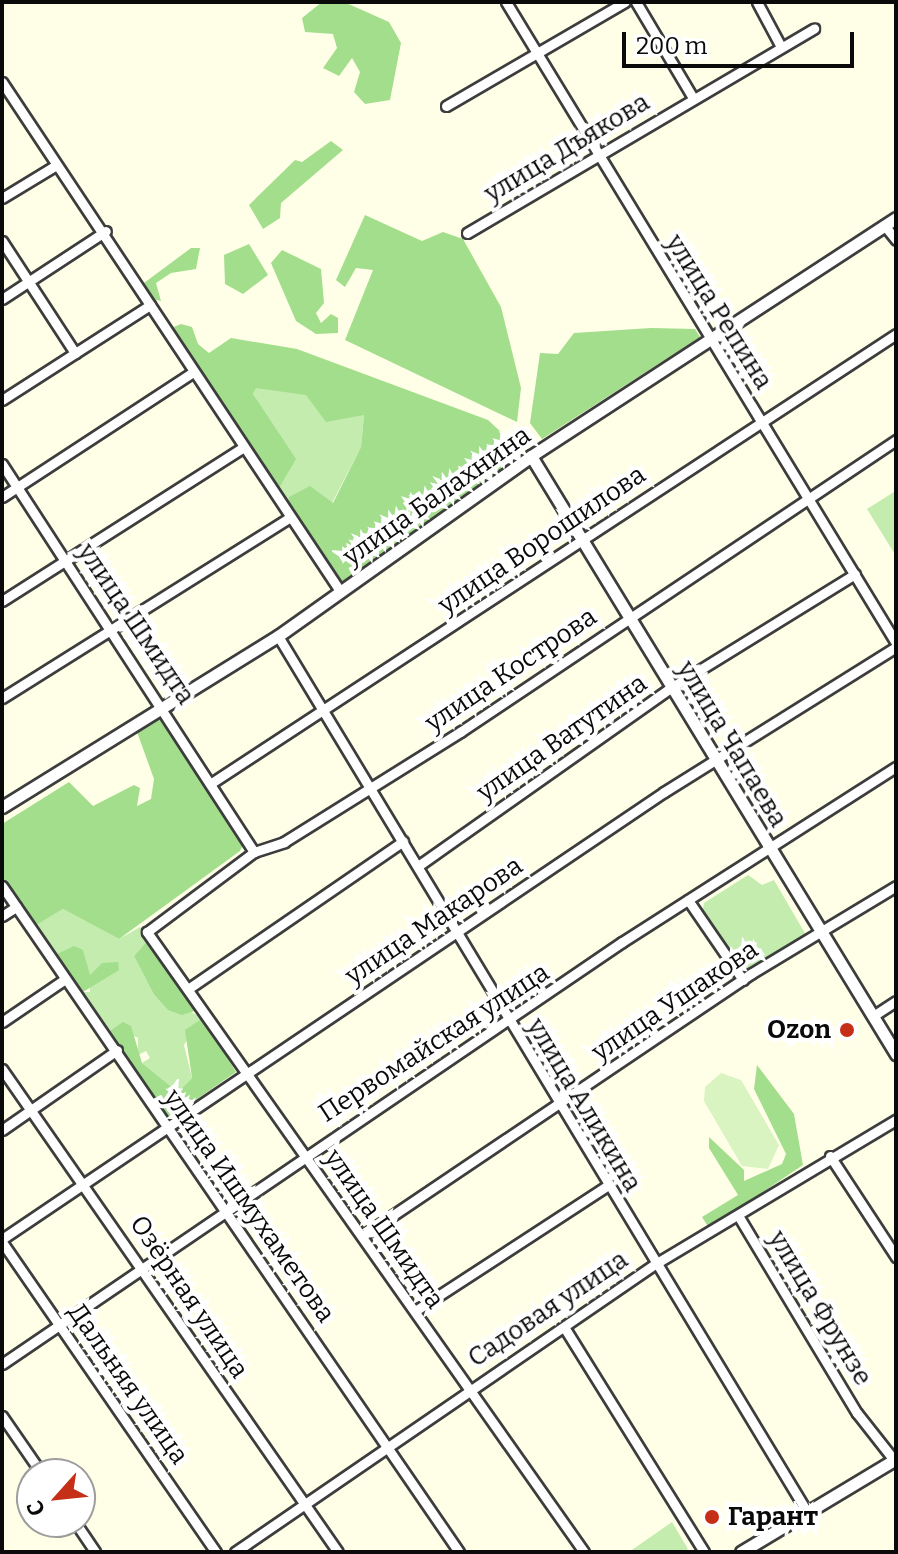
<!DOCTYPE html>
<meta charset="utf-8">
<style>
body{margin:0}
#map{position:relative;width:898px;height:1554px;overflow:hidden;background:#ffffe8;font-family:Bitter,serif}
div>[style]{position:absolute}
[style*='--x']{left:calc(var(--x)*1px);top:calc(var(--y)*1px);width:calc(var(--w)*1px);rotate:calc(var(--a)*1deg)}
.green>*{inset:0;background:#c3ecae}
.forest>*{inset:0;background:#a3de8c}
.pitch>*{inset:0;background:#d9f3c1}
.roads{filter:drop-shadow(2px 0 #3d3d3d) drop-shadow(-2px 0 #3d3d3d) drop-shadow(0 2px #3d3d3d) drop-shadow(0 -2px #3d3d3d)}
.minor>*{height:9px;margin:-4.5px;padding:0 4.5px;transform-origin:4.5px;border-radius:4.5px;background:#fff}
.tertiary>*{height:11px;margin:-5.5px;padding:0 5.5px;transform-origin:5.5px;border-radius:5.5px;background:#fff}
.dots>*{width:22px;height:22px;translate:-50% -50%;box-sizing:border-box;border:4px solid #fff;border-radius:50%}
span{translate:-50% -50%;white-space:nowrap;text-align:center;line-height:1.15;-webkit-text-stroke:8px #fff;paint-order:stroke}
.street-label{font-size:26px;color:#0a0a0a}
.poi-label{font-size:26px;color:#0a0a0a;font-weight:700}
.right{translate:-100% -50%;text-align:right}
.left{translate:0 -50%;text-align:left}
.frame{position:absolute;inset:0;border:4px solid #0a0a0a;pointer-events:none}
.north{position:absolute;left:16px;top:1458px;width:80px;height:80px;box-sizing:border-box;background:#fff;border:2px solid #9d9d9d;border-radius:50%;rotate:243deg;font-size:22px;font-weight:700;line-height:32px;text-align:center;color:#0a0a0a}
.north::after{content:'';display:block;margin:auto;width:28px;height:36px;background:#c52e17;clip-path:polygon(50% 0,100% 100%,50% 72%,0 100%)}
.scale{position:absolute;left:622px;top:32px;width:232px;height:36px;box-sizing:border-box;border:4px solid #0a0a0a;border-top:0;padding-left:10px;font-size:24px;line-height:28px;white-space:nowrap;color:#0a0a0a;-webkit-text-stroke:6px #fff;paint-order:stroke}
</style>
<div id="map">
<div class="green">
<i style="clip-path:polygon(256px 387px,306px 394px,364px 415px,361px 447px,332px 503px,288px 509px,273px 486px,289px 455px,253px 394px)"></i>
<i style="clip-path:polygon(894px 492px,896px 495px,896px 556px,867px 509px)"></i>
<i style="clip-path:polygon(748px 875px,762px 885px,774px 880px,806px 935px,742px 974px,702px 915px,704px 903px)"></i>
<i style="clip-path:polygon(63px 909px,119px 939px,140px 927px,148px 940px,134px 956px,153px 993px,203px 1018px,184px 1045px,192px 1078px,178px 1092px,142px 1063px,150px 1058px,146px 1051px,138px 1055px,138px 1038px,118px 1028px,110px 1031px,83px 992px,90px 992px,90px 975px,67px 952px,55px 955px,35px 926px)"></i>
<i style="clip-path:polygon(672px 1522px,688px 1549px,683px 1552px,629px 1552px)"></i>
</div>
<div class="forest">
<i style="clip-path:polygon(322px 2px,344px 2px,389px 22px,401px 43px,390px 100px,365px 104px,354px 92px,360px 72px,352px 58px,339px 76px,323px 68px,337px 48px,333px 34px,305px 32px,302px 18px)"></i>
<i style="clip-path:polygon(331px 141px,343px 150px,281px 203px,280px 218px,263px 229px,249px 205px,295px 160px,302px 162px)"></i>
<i style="clip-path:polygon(365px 215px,422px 241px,443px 232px,463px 239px,501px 307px,521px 388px,517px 422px,345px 340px,373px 270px,356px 268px,345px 287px,336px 280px)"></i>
<i style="clip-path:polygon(249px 244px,268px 275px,243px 294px,225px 284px,224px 255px)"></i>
<i style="clip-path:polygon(191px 248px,200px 248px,196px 269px,171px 273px,156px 283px,161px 301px,153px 299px,144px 283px)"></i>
<i style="clip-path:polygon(282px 250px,321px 269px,324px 303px,316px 313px,321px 323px,331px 314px,338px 318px,338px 333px,316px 334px,296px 321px,271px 263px)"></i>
<i style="clip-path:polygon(181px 324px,192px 327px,198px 344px,209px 353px,231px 338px,297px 349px,488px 420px,502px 433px,501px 469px,342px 582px,288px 509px,289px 497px,310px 486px,333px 503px,361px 447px,364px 415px,326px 422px,306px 395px,256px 388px,253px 394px,296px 459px,279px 488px,273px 486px,171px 328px)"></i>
<i style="clip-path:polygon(651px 328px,695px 329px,700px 337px,542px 439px,530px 423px,540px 353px,558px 354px,574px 333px)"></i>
<i style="clip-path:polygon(161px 715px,244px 843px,240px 851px,119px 939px,63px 909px,35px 926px,2px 878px,2px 824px,69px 782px,93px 806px,134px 785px,140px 788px,137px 806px,151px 799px,154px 779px,137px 732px)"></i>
<i style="clip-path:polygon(148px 940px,198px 1010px,182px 1015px,168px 1010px,153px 993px,134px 956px)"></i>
<i style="clip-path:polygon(74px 946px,83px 950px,90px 975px,102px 963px,118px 962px,119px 970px,83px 992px,55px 955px)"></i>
<i style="clip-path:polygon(203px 1018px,236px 1072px,168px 1119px,110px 1031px,123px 1022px,131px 1026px,142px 1063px,178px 1092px,192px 1078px,185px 1030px)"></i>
<i style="clip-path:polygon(757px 1065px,794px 1114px,803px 1165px,709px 1228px,702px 1217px,738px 1195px,709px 1148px,709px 1137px,744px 1170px,744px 1181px,782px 1164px,786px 1154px,754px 1089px)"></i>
</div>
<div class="pitch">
<i style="clip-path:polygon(721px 1073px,741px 1080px,779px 1145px,768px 1169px,742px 1166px,704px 1101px,705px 1087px)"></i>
</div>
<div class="roads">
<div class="minor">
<i style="--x:506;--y:2;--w:750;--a:58.68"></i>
<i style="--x:636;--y:2;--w:112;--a:59.3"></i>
<i style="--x:757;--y:2;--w:51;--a:61.9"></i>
<i style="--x:2;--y:82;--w:611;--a:56.41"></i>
<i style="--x:446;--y:106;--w:207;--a:-30.2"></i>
<i style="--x:2;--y:198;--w:60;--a:-31.3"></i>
<i style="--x:884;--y:225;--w:19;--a:51"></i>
<i style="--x:467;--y:233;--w:403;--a:-30.5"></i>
<i style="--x:2;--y:241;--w:134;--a:56.9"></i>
<i style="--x:2;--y:299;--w:124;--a:-33.2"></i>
<i style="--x:2;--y:400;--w:176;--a:-32.7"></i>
<i style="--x:2;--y:464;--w:463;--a:57"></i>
<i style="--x:2;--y:497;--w:228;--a:-33.2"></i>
<i style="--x:2;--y:601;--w:285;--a:-32.5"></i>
<i style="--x:278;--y:636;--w:1023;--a:58.87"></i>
<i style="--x:2;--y:698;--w:337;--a:-32.1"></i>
<i style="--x:213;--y:782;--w:817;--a:-33.26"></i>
<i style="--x:418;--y:866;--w:311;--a:-35.2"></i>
<i style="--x:672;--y:687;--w:215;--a:-31.7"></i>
<i style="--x:2;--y:886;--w:808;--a:55.54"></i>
<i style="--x:688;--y:900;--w:97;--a:55.5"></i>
<i style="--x:2;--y:916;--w:17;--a:-33"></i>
<i style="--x:188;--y:989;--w:261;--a:-34.5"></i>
<i style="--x:873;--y:1016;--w:27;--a:-33"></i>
<i style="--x:2;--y:1022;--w:76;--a:-34.3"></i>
<i style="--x:2;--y:1069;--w:588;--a:55.18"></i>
<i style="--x:2;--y:1130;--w:140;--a:-34.8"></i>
<i style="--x:830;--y:1156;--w:121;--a:56.8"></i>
<i style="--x:739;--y:1217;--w:229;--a:59"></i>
<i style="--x:857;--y:1413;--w:60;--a:51.8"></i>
<i style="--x:362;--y:1236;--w:470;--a:-34"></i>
<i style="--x:752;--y:973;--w:168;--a:-31.1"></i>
<i style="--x:2;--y:1239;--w:799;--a:-34.03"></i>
<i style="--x:664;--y:792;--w:274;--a:-32"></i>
<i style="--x:2;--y:1242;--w:377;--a:55.4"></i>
<i style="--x:415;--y:1311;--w:229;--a:-33.1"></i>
<i style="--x:564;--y:1327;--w:265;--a:58.1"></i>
<i style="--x:2;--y:1364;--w:750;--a:-34.24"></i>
<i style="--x:622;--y:942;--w:325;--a:-32.6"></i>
<i style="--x:2;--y:1416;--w:70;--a:55.4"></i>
<i style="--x:75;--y:1522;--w:36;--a:56"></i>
<i style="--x:235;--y:1552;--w:509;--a:-34.44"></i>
<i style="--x:655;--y:1264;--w:281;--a:-30.9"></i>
<i style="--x:584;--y:1552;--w:759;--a:-125.18"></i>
<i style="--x:147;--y:932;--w:134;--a:-36.8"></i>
<i style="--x:254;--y:852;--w:32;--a:-18"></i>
<i style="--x:284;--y:842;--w:208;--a:-32"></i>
<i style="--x:460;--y:732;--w:525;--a:-33.81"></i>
</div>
<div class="tertiary">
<i style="--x:531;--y:456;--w:701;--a:58.6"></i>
<i style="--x:2;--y:807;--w:325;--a:-31.8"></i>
<i style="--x:278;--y:636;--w:310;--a:-35.4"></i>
<i style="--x:531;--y:456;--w:436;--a:-33.1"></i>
<i style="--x:741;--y:1552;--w:181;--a:-31"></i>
</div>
</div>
<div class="dots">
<i style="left:847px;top:1030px;background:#c52e17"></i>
<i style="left:712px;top:1517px;background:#c52e17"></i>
</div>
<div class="street-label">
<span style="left:567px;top:148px;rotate:-31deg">улица Дъякова</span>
<span style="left:719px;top:312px;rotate:58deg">улица Репина</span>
<span style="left:437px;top:496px;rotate:-35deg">улица Балахнина</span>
<span style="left:542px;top:540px;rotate:-34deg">улица Ворошилова</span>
<span style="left:136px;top:624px;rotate:56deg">улица Шмидта</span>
<span style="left:511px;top:670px;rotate:-34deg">улица Кострова</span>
<span style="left:562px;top:738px;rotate:-35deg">улица Ватутина</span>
<span style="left:732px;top:744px;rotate:59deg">улица Чапаева</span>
<span style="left:434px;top:921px;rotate:-34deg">улица Макарова</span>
<span style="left:675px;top:1001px;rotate:-34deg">улица Ушакова</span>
<span style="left:434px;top:1043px;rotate:-33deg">Первомайская улица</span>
<span style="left:584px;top:1105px;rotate:59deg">улица Аликина</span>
<span style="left:249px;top:1206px;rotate:55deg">улица Ишмухаметова</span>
<span style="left:384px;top:1229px;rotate:55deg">улица Шмидта</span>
<span style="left:189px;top:1297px;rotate:56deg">Озёрная улица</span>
<span style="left:820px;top:1308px;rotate:59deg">улица Фрунзе</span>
<span style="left:548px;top:1309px;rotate:-34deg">Садовая улица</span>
<span style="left:128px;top:1384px;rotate:55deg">Дальняя улица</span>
</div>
<div class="poi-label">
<span class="right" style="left:831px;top:1030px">Ozon</span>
<span class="left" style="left:728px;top:1517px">Гарант</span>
</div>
<div class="frame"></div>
<div class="north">С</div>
<div class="scale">200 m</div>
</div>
